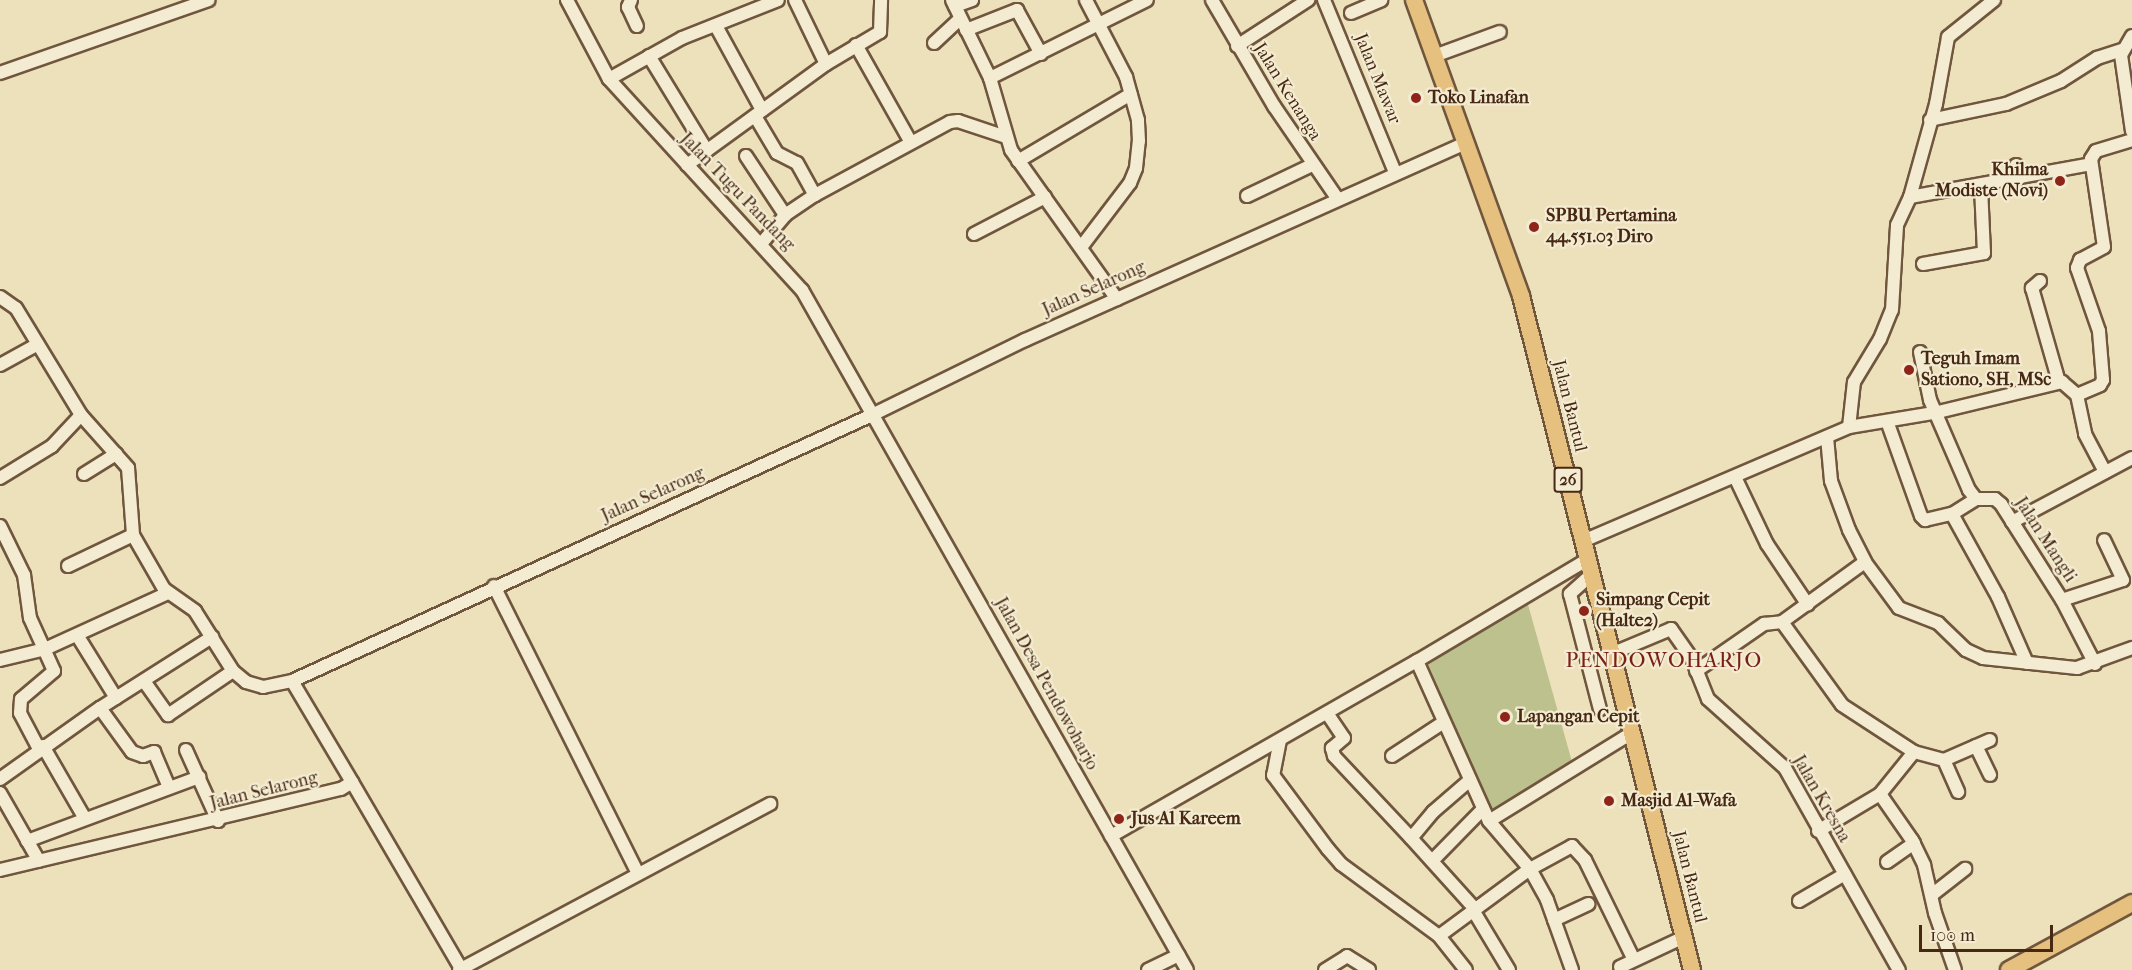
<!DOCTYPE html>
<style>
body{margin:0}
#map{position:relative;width:2132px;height:970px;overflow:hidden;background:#ede1bc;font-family:"IM FELL French Canon",serif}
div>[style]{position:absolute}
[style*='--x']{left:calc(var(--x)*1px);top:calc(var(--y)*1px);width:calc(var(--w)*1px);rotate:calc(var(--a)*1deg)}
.green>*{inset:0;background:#bdc18d}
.roads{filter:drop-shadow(2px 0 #70563d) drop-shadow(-2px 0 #70563d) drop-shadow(0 2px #70563d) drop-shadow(0 -2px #70563d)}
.minor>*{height:12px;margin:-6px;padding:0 6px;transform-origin:6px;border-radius:6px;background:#f3ecd3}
.major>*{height:16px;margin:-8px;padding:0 8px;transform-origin:8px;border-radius:8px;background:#e6c07e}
.dots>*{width:16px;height:16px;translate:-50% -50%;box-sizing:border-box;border:3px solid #f3ecd3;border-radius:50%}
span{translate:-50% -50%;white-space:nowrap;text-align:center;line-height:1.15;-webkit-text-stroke:4.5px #f3ecd3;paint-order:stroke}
.shield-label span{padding:2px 4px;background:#f3ecd3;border:2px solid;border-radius:4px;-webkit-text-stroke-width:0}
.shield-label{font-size:16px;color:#472813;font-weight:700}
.street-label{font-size:18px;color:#472813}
.poi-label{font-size:18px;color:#472813;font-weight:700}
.left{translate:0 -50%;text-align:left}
.right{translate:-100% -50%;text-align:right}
.quarter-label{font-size:21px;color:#7a1f14;letter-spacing:1.5px}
.scale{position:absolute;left:1919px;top:925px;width:134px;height:27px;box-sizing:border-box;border:3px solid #472813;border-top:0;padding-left:8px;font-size:18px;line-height:21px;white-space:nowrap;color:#472813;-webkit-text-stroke:4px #f3ecd3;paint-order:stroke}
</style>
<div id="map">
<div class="green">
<i style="clip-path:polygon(1527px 601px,1574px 769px,1494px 815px,1428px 664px)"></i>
</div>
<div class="roads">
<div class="minor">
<i style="--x:567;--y:0;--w:89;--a:62"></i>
<i style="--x:609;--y:79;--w:286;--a:47.6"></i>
<i style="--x:802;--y:290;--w:781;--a:60.48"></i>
<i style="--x:631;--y:0;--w:8;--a:113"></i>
<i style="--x:628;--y:7;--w:21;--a:65"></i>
<i style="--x:795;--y:0;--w:71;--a:64.2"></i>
<i style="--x:952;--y:0;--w:87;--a:64"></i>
<i style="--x:990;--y:78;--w:75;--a:73.7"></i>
<i style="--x:1011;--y:150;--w:183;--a:54.6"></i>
<i style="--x:1212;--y:0;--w:123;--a:59.7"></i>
<i style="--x:1274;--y:106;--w:112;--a:55.6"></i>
<i style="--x:1324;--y:0;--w:186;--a:67.6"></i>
<i style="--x:955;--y:6;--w:18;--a:-19"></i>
<i style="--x:1351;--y:13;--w:33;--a:-23"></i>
<i style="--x:716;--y:26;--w:96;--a:61.3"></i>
<i style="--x:966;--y:30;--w:55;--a:-21.4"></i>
<i style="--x:1017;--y:10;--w:50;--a:61.4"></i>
<i style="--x:2132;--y:36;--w:22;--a:120"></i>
<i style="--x:2121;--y:55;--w:77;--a:81.8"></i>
<i style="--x:934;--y:43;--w:35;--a:-43"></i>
<i style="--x:856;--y:45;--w:110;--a:60.6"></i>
<i style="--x:1237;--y:46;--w:85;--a:-32.9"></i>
<i style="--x:649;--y:56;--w:111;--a:58.6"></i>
<i style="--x:1434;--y:56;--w:70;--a:-20"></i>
<i style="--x:0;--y:73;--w:221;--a:-19.3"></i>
<i style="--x:990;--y:78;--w:175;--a:-26.4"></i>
<i style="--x:609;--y:79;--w:84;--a:-29.3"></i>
<i style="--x:682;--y:38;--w:103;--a:-21.6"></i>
<i style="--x:755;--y:116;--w:43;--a:59.3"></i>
<i style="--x:777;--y:153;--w:22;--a:27"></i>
<i style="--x:797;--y:163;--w:37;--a:61"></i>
<i style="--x:1930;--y:120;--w:78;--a:-11.9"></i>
<i style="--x:2006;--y:104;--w:60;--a:-22.7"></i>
<i style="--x:2061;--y:81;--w:43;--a:-32.6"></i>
<i style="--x:2097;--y:58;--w:26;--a:-18"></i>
<i style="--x:746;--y:156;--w:71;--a:56.5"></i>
<i style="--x:1018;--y:161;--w:131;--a:-30.7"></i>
<i style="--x:687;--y:165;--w:172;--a:-36"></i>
<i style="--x:826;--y:64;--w:63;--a:-30.7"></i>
<i style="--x:880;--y:32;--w:32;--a:-88"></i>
<i style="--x:2016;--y:165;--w:14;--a:78"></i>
<i style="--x:1247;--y:196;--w:72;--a:-25.5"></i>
<i style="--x:1910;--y:197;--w:184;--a:-10.3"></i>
<i style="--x:974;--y:234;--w:80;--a:-27.5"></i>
<i style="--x:761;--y:244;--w:38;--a:-50"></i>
<i style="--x:785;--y:215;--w:36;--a:-34"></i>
<i style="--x:815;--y:195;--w:153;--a:-28.4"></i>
<i style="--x:950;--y:122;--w:8;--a:-7"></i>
<i style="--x:958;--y:121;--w:51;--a:18.4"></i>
<i style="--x:1082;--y:246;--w:79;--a:-52.7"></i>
<i style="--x:1130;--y:183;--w:16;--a:-68"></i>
<i style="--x:1136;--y:168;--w:27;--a:-84"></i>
<i style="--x:1139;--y:141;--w:21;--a:-93"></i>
<i style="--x:1138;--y:120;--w:45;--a:-105.6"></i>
<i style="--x:1126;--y:77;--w:87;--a:-117.5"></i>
<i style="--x:1923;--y:264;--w:62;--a:-10.2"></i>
<i style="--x:1984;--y:253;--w:66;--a:-92.6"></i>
<i style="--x:2040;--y:281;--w:11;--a:139"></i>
<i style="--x:2032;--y:288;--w:98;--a:74"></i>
<i style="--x:0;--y:297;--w:19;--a:35"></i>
<i style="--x:16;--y:308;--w:125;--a:58.7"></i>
<i style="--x:81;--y:415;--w:71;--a:48.4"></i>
<i style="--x:128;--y:468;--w:67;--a:85.7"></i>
<i style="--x:133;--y:535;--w:62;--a:60.1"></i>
<i style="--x:164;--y:589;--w:38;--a:35"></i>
<i style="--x:195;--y:611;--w:71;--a:57.7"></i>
<i style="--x:233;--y:671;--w:17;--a:40"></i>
<i style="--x:246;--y:682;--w:18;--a:16"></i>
<i style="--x:263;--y:687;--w:30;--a:-12"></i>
<i style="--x:1920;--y:352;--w:49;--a:78.2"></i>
<i style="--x:1930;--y:400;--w:98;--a:66.6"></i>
<i style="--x:1969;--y:490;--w:11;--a:52"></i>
<i style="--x:1976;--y:499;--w:19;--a:0"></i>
<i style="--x:1995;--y:499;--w:8;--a:40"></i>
<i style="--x:2001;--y:504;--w:114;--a:57.6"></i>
<i style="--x:2062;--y:600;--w:72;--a:62.7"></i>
<i style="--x:0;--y:365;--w:43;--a:-28.9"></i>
<i style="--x:2077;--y:395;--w:25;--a:-23"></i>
<i style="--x:2100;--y:385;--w:6;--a:-59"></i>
<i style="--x:2103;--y:380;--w:49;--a:-94.7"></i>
<i style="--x:2099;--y:331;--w:67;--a:-109.2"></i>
<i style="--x:2077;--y:268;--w:9;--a:-69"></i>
<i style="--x:2080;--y:260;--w:27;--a:-28"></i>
<i style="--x:2104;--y:247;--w:89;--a:-98.4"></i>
<i style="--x:2091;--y:159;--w:9;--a:-58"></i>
<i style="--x:2096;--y:151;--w:38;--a:-17"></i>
<i style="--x:1887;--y:421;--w:101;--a:70.3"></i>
<i style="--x:1921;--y:516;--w:6;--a:45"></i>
<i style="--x:1925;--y:520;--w:28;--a:-13"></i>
<i style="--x:1952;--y:514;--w:95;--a:61"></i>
<i style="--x:1998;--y:597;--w:72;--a:66.3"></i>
<i style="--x:1849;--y:427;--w:45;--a:-83.7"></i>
<i style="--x:1854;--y:382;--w:50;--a:-58.8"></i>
<i style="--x:1880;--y:339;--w:31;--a:-68"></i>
<i style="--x:1892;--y:310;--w:85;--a:-86.6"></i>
<i style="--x:1897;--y:225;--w:31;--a:-65"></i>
<i style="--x:1910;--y:197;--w:97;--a:-74.4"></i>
<i style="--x:1936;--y:104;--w:68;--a:-79.8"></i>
<i style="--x:1948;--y:37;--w:59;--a:-38.8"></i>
<i style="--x:1827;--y:437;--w:44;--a:84.8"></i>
<i style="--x:1831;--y:481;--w:52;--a:69.8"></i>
<i style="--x:1849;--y:530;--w:36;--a:63"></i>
<i style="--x:1865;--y:562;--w:57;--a:53.5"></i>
<i style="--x:1899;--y:608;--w:42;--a:21"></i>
<i style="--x:1938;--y:623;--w:39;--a:44"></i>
<i style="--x:1966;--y:650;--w:19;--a:25"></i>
<i style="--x:1983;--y:658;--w:95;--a:6.1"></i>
<i style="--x:2077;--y:668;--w:59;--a:-20"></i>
<i style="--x:84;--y:474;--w:38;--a:-32"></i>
<i style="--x:1735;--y:477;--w:74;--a:64.5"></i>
<i style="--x:1767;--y:544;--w:73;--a:56.1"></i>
<i style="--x:0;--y:478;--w:61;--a:-31.6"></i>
<i style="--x:52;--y:446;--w:42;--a:-46.9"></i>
<i style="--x:1952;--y:514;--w:28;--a:-32"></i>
<i style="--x:2012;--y:522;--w:136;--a:-28.1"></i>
<i style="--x:0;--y:526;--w:55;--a:63.9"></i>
<i style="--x:24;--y:575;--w:43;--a:82.1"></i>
<i style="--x:30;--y:618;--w:58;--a:65.6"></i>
<i style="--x:54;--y:671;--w:43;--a:139.7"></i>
<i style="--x:21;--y:699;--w:14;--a:94"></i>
<i style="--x:20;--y:713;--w:41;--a:62.2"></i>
<i style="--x:1583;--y:541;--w:289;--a:-23.2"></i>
<i style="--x:1849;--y:427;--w:86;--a:-9.4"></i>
<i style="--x:1934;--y:413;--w:132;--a:-13.6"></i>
<i style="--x:2062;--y:382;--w:20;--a:41"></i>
<i style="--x:2077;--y:395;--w:40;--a:78"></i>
<i style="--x:2085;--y:434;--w:43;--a:62.2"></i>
<i style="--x:68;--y:566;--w:72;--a:-25.5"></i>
<i style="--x:1592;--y:574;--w:30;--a:138"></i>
<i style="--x:1570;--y:594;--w:119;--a:75.4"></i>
<i style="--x:494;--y:586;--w:321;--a:63.4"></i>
<i style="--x:2062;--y:600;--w:64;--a:-18.2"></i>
<i style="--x:2123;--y:580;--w:44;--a:-115.4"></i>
<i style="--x:1782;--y:622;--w:102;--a:54.1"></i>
<i style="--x:1842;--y:705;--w:86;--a:33.1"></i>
<i style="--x:1914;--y:752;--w:31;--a:15"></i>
<i style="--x:1944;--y:760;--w:50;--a:-23.5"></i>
<i style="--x:1782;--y:622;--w:102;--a:-35.9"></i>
<i style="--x:77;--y:635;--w:74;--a:58.2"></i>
<i style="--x:1611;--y:654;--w:65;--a:-22.6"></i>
<i style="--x:1671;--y:629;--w:37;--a:55"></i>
<i style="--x:1692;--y:659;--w:43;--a:68.2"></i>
<i style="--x:1708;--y:699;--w:103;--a:41.9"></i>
<i style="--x:1785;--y:768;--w:232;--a:60.6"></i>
<i style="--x:0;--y:660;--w:46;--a:-13.7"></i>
<i style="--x:45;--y:649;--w:135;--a:-24.5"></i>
<i style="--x:1417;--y:661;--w:175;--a:65.8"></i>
<i style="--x:1489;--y:821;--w:63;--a:49.5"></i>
<i style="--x:1530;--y:869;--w:35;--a:61"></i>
<i style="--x:1547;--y:900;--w:74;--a:70.3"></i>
<i style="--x:1696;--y:671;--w:83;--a:-34.7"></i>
<i style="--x:1764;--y:624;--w:18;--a:-6"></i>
<i style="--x:144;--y:681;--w:42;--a:54.8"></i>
<i style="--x:168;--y:715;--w:78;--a:-34.1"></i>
<i style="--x:100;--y:708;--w:54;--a:54"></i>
<i style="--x:132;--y:752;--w:12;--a:20"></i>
<i style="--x:143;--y:756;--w:12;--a:-20"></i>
<i style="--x:154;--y:752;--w:38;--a:67"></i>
<i style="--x:1327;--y:713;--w:30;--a:56"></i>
<i style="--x:1344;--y:738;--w:16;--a:140"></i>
<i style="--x:1332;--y:748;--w:8;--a:76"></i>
<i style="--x:1334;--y:756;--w:112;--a:46.8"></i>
<i style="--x:1280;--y:740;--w:36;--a:101"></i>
<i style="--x:1273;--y:775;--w:92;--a:53.4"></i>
<i style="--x:1328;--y:849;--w:20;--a:49"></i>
<i style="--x:1341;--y:864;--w:122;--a:36.3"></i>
<i style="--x:1439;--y:936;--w:43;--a:51.5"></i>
<i style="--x:43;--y:746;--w:82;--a:60"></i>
<i style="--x:1976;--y:746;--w:32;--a:64"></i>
<i style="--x:186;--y:750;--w:78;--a:65.7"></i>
<i style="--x:1392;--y:756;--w:62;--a:-33.2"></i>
<i style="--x:1944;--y:760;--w:35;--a:66"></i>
<i style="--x:0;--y:779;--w:123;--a:-35.4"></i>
<i style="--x:100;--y:708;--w:133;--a:-32.4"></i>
<i style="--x:1470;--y:780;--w:49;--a:139.1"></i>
<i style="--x:1433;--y:812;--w:34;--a:130"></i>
<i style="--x:1411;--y:838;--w:96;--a:48"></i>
<i style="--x:352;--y:782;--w:218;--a:59.7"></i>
<i style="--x:0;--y:793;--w:78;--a:60.2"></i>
<i style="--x:1880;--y:794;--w:56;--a:55.2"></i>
<i style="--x:1912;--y:840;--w:28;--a:64"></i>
<i style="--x:1924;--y:865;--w:49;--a:77.1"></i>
<i style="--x:1935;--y:913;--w:60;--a:70.7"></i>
<i style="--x:1489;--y:821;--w:169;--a:-31.7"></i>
<i style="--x:1818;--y:831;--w:72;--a:-30.8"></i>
<i style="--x:1880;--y:794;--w:54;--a:-51"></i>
<i style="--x:1111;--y:836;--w:353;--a:-29.8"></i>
<i style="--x:1417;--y:661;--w:199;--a:-30.8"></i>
<i style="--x:27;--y:841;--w:184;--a:-20.4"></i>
<i style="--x:1432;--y:861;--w:73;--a:-45.6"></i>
<i style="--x:1887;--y:862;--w:33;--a:-35"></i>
<i style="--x:0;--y:870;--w:350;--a:-13.4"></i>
<i style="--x:341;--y:789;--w:13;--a:-32"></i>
<i style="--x:352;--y:782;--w:117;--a:-120.7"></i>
<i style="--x:292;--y:681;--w:640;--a:-24.64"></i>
<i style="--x:874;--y:414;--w:168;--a:-26.1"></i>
<i style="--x:1025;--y:340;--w:484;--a:-24.1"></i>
<i style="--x:1933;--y:894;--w:41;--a:-38"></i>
<i style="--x:1799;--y:901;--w:53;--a:-30.4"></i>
<i style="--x:1473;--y:910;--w:70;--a:59"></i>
<i style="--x:1554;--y:920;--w:38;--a:-25"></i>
<i style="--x:1439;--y:936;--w:113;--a:-36.4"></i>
<i style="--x:1530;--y:869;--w:48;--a:-28.7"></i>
<i style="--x:1572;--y:846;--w:19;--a:47"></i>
<i style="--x:1585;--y:860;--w:109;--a:63.9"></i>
<i style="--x:1620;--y:967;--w:71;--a:-25.1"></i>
<i style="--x:459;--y:970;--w:353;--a:-28.1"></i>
<i style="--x:1148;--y:970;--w:34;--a:-26"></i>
<i style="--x:1325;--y:970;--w:26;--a:-32"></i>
<i style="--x:1347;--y:956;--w:26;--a:32"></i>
</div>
<div class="major">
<i style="--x:1414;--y:0;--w:315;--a:70.1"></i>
<i style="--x:1521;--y:296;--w:695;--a:75.76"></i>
<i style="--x:2009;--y:970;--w:140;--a:-28.6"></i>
</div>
</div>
<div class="dots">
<i style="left:1416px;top:98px;background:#8f2418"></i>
<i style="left:2060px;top:181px;background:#8f2418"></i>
<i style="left:1534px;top:227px;background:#8f2418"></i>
<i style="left:1909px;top:370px;background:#8f2418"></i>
<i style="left:1584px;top:611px;background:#8f2418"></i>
<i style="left:1505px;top:717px;background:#8f2418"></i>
<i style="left:1609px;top:801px;background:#8f2418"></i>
<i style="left:1119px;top:819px;background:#8f2418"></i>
</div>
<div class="shield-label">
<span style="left:1568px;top:480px">26</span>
</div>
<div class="street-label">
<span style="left:1377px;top:79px;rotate:68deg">Jalan Mawar</span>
<span style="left:1287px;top:92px;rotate:58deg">Jalan Kenanga</span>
<span style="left:737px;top:192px;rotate:46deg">Jalan Tugu Pandang</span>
<span style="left:1094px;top:289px;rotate:-24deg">Jalan Selarong</span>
<span style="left:1569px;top:406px;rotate:76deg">Jalan Bantul</span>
<span style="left:653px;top:495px;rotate:-24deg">Jalan Selarong</span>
<span style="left:2045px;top:540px;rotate:57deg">Jalan Mangli</span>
<span style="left:1046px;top:684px;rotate:61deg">Jalan Desa Pendowoharjo</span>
<span style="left:264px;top:791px;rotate:-14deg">Jalan Selarong</span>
<span style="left:1821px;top:799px;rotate:60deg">Jalan Kresna</span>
<span style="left:1689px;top:877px;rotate:76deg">Jalan Bantul</span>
</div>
<div class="poi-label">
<span class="left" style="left:1428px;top:98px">Toko Linafan</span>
<span class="right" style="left:2048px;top:181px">Khilma<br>Modiste (Novi)</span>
<span class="left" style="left:1546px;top:227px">SPBU Pertamina<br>44.551.03 Diro</span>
<span class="left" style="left:1921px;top:370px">Teguh Imam<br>Sationo, SH, MSc</span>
<span class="left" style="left:1596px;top:611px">Simpang Cepit<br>(Halte2)</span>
<span class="left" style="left:1517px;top:717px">Lapangan Cepit</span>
<span class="left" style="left:1621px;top:801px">Masjid Al-Wafa</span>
<span class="left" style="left:1131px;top:819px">Jus Al Kareem</span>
</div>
<div class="quarter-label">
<span style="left:1664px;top:660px">PENDOWOHARJO</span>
</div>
<div class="scale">100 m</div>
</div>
